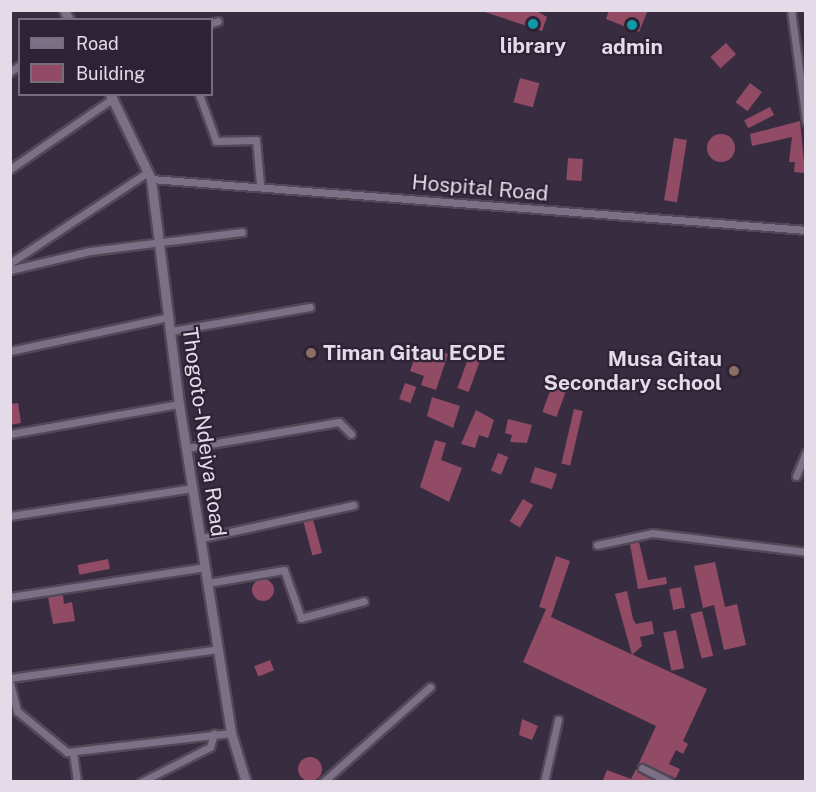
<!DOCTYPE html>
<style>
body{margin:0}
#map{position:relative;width:816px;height:792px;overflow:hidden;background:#382d40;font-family:"Public Sans",sans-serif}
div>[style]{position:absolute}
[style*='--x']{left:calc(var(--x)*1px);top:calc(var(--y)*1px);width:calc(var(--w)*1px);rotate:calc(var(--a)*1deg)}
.building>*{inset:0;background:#924b65;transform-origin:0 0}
.round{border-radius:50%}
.roads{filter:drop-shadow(2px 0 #524958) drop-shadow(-2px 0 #524958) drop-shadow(0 2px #524958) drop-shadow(0 -2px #524958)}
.street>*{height:7px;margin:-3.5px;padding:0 3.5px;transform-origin:3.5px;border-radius:3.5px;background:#7c7086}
.secondary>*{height:9px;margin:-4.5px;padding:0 4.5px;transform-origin:4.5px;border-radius:4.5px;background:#7c7086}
.dots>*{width:16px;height:16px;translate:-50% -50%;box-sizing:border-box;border:3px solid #2e2335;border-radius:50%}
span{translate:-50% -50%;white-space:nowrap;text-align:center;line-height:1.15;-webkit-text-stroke:4.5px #2e2335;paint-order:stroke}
.poi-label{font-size:21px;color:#e3dce8;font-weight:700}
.left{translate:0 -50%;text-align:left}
.right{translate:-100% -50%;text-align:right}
.street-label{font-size:21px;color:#e3dce8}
.frame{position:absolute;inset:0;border:12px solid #e3dce8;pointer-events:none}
.legend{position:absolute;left:18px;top:18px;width:195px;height:78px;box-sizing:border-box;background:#2e2335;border:2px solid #766d7d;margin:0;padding:8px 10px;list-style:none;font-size:18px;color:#e3dce8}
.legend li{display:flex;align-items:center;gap:12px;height:30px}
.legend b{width:30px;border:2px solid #766d7d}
</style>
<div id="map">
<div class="building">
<i style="clip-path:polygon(535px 10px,547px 17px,542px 31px,485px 12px)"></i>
<i style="clip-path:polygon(609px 10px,648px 10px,639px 32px,606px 19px)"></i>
<i style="left:726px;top:43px;width:15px;height:21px;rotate:48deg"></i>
<i style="left:520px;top:78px;width:20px;height:25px;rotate:15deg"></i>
<i style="left:750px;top:83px;width:15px;height:24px;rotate:37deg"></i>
<i style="left:770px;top:107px;width:9px;height:29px;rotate:63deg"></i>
<i style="clip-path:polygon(800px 121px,805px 173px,794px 172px,795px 162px,789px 162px,792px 137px,752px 146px,750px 134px)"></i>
<i class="round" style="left:707px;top:134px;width:28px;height:28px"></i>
<i style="left:674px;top:138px;width:13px;height:63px;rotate:9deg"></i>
<i style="left:568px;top:158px;width:15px;height:22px;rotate:4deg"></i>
<i style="clip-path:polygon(433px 349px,448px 354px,436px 390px,421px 385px,424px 376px,410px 371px,417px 351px,431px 356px)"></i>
<i style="left:469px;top:356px;width:12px;height:34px;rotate:20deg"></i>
<i style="left:554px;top:380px;width:15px;height:34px;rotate:20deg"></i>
<i style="left:405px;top:383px;width:12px;height:17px;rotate:20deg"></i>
<i style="clip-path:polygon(432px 397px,460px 406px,453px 428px,427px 416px)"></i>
<i style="clip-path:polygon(18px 403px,21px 423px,10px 425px,10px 404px)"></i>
<i style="left:574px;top:409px;width:9px;height:56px;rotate:13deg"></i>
<i style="clip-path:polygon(476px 410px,494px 420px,488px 438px,479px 435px,475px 448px,461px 444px)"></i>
<i style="clip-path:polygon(508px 419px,532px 425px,527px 443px,510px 442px,512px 435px,505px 433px)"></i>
<i style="clip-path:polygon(435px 440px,446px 443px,441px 460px,462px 468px,449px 502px,420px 487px)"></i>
<i style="left:498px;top:453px;width:11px;height:19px;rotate:22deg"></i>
<i style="left:535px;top:467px;width:23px;height:16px;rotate:18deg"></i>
<i style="left:523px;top:499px;width:12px;height:26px;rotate:31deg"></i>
<i style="left:313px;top:519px;width:35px;height:10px;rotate:75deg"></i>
<i style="clip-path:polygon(639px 542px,648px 580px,666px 577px,667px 584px,638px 589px,630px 544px)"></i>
<i style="clip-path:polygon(556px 556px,570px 561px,551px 617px,707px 689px,683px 741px,688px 744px,683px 754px,676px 750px,669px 764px,680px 769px,676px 778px,639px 763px,656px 726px,523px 662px,546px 609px,539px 607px)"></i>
<i style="left:108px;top:559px;width:10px;height:31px;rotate:79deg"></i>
<i style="clip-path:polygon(715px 562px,725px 607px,737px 604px,746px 645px,724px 650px,714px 605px,703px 608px,694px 566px)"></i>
<i class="round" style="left:252px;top:579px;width:22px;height:22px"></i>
<i style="left:681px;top:587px;width:21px;height:12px;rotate:79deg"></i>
<i style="clip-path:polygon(627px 591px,633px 619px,636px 624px,652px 621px,654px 634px,640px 637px,642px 646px,632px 655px,615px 594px)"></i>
<i style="clip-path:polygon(63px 595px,64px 604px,72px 602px,75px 621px,53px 624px,48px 597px)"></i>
<i style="left:702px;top:611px;width:46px;height:12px;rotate:76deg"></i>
<i style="left:676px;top:630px;width:39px;height:13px;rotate:78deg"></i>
<i style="left:270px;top:660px;width:11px;height:17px;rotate:68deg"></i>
<i style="clip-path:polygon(522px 719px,538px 726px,532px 740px,519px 735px)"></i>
<i class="round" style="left:298px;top:757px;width:24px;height:24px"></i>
<i style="clip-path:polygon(636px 769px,656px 782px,602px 782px,607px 770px,631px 779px)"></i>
</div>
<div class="roads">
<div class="street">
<i style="--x:791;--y:10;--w:112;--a:82.3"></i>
<i style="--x:212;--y:23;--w:6;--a:-18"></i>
<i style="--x:10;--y:72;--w:12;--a:-35"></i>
<i style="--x:199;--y:94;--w:50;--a:70.1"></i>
<i style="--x:216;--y:141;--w:40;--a:-1.4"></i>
<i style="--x:256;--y:140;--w:44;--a:84.8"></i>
<i style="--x:10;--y:169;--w:124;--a:-34.5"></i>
<i style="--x:151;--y:179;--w:657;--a:4.45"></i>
<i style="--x:10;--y:263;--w:165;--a:-33.4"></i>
<i style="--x:10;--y:270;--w:82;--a:-13.4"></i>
<i style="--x:90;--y:251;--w:153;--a:-7.1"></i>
<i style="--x:171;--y:331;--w:141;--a:-9.8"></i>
<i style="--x:10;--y:351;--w:163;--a:-12.1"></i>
<i style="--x:10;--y:434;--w:172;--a:-10.1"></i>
<i style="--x:187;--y:448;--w:154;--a:-9.7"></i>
<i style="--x:339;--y:422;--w:17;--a:45"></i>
<i style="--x:796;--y:476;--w:25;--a:-67"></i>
<i style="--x:10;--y:516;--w:185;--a:-8.7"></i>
<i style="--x:202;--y:538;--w:155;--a:-12.3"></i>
<i style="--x:597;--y:545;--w:56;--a:-12.3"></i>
<i style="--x:652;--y:533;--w:155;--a:7"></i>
<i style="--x:208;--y:583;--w:77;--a:-9.7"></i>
<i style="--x:284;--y:570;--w:51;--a:70.5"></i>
<i style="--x:301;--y:618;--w:65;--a:-15.1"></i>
<i style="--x:10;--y:597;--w:198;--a:-8.7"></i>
<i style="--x:10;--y:678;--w:210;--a:-7.9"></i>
<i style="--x:10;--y:683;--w:29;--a:76"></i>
<i style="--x:17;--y:711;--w:65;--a:39.4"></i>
<i style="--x:67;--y:752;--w:165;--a:-6.6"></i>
<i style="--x:73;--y:753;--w:29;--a:82"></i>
<i style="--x:642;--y:768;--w:30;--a:27"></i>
<i style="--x:141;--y:782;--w:77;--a:-26.9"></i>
<i style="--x:210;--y:747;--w:14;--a:-73"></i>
<i style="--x:323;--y:782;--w:143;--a:-41.6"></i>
<i style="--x:544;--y:782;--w:64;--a:-77.3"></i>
</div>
<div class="secondary">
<i style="--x:64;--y:10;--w:11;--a:63"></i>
<i style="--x:110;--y:94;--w:94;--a:64.2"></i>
<i style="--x:151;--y:179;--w:227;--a:82.9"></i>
<i style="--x:179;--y:404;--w:333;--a:81"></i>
<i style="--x:231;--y:733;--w:51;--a:73"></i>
</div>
</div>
<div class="dots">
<i style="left:533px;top:24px;background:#0f9aa8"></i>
<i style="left:632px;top:25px;background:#0f9aa8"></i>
<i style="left:311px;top:353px;background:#8d6e63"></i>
<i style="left:734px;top:371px;background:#8d6e63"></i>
</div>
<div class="poi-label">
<span style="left:533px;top:46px">library</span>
<span style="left:632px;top:47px">admin</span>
<span class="left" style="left:323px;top:353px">Timan Gitau ECDE</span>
<span class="right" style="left:722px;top:371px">Musa Gitau<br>Secondary school</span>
</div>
<div class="street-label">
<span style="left:480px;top:188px;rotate:5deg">Hospital Road</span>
<span style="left:204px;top:432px;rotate:82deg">Thogoto-Ndeiya Road</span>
</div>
<div class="frame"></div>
<ul class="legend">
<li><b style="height:8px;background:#7c7086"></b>Road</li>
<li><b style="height:16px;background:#924b65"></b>Building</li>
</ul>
</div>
